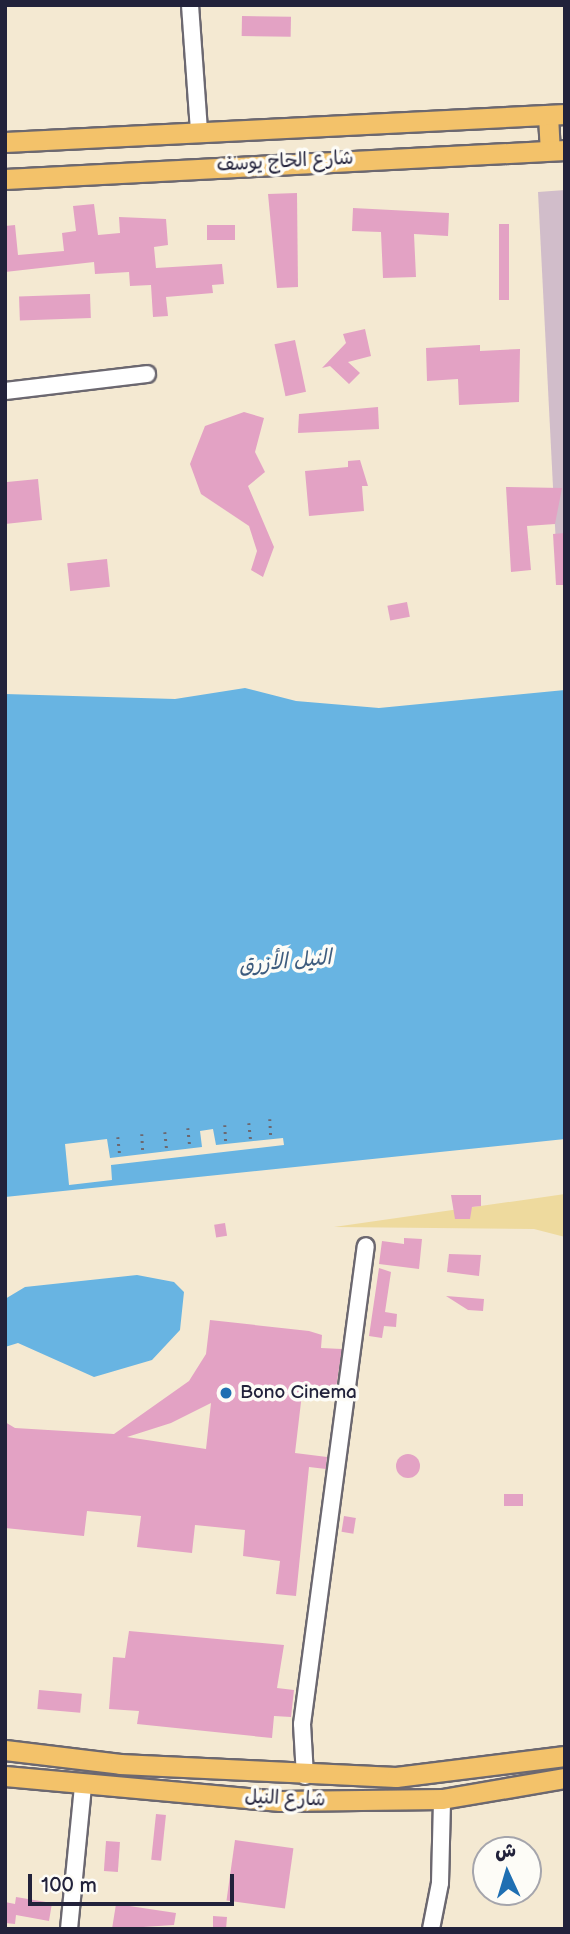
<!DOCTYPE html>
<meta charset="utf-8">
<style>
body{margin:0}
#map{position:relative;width:570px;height:1934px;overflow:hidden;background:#f4e9d2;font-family:"Balsamiq Sans","Playpen Sans Arabic",sans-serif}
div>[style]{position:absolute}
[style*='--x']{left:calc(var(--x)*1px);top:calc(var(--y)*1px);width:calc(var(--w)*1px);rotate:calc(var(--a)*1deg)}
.industrial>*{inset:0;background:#d1bdca}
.sand>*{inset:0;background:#eeda9e}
.water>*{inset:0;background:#68b4e2}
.pier>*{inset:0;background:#f4e9d2}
.building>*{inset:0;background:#e3a2c4;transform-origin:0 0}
.round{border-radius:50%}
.path>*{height:2.5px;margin-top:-1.25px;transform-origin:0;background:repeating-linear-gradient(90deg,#6c6870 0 2px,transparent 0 7px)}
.roads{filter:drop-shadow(2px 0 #6c6870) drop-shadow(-2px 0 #6c6870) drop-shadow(0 2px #6c6870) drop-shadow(0 -2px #6c6870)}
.minor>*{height:16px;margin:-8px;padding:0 8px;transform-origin:8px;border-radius:8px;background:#fff}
.major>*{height:19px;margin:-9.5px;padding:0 9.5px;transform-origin:9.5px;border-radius:9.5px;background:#f3c26a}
.dots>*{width:19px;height:19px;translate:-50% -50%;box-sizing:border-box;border:4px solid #fdfcf7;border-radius:50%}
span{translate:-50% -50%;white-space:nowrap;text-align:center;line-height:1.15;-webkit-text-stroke:7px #fdfcf7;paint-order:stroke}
.street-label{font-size:19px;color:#22223b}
.poi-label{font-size:19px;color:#22223b}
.left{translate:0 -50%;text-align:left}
.water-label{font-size:21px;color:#3e5c7e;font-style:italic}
.frame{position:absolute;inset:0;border:7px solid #22223b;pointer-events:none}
.north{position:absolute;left:472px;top:1836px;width:70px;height:70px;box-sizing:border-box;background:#fdfcf7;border:2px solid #a5a5ac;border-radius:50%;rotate:356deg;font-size:19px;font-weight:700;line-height:28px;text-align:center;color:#22223b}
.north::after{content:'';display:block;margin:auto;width:24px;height:32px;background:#1f6fb2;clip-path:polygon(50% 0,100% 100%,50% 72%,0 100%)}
.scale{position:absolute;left:28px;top:1874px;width:206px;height:32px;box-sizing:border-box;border:4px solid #22223b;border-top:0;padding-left:9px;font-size:21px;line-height:24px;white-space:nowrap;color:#22223b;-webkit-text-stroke:5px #fdfcf7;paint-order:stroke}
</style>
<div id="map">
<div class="industrial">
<i style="clip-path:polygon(565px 190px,565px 583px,558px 585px,538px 192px)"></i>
</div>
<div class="sand">
<i style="clip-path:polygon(565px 1194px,565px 1237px,534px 1229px,334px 1227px)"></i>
</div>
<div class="water">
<i style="clip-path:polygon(245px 688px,296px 701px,379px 708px,565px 690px,565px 1139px,5px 1197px,5px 694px,175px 699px)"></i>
<i style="clip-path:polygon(137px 1275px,174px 1282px,184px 1292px,180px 1330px,152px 1360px,94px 1377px,18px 1343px,5px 1347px,5px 1299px,25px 1287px)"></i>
</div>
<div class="pier">
<i style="clip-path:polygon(213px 1129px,216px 1145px,283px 1138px,284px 1145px,111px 1165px,112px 1180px,69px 1185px,65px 1144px,107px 1139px,110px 1158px,202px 1147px,200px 1131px)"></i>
</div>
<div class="building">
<i style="left:242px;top:16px;width:49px;height:20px;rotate:1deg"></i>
<i style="clip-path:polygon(297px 193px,298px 287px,277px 288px,268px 194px)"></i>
<i style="clip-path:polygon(94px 204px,98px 235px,120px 233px,119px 217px,166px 219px,168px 245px,154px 247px,156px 268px,222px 264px,224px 284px,212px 285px,213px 293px,166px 297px,168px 316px,153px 317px,151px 285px,130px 286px,129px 272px,95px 274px,94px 262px,5px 272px,5px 226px,15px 225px,18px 255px,64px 251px,62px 233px,76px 231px,73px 206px)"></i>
<i style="clip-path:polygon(353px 208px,449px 213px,448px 236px,414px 234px,416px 277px,383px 278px,381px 232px,352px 231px)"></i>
<i style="left:499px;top:224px;width:10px;height:76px"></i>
<i style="left:235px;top:225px;width:15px;height:28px;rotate:90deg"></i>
<i style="left:90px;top:294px;width:24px;height:71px;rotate:88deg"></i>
<i style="clip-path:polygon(365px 329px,371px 356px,348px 362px,360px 373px,349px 384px,330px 366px,322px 368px,346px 343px,343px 334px)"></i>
<i style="left:295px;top:340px;width:53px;height:21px;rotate:78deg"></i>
<i style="clip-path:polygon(480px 345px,480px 351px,520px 349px,519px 402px,459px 405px,458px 379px,427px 381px,426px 348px)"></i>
<i style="clip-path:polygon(378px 407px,379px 429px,298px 433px,299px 414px)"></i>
<i style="clip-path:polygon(244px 412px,264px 418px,255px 452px,265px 472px,248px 486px,274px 547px,263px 577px,251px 570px,257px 551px,249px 526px,201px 494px,190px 464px,205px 426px)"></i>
<i style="clip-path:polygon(360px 460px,368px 486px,362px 486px,364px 511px,309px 516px,305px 471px,348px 467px,348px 461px)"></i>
<i style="clip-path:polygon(38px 479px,42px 520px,5px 524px,7px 482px)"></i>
<i style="clip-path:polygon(506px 487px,562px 488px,555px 524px,527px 526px,531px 570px,511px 572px)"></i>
<i style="clip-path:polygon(565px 533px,565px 585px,556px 585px,553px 534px)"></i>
<i style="left:107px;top:559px;width:28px;height:40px;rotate:84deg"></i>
<i style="left:407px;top:602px;width:15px;height:20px;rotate:79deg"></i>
<i style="clip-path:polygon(451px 1195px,481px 1195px,481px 1206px,472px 1207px,470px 1219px,455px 1219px)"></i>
<i style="left:225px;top:1223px;width:13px;height:11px;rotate:81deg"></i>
<i style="clip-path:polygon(404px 1238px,422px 1239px,419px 1269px,379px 1264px,382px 1241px,404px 1244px)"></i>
<i style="clip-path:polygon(449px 1254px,481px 1255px,479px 1276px,447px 1272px)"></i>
<i style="clip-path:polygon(379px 1268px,391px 1272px,385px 1312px,397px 1314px,396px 1327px,384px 1326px,382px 1338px,369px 1336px)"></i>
<i style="clip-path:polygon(446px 1296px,484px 1299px,483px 1311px,468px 1310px)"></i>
<i style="clip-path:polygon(evenodd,210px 1320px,309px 1331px,322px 1335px,321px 1348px,342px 1349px,336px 1388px,303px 1385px,295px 1453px,327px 1457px,326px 1469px,309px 1467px,296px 1596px,276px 1594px,280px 1561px,243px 1556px,245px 1530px,195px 1525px,192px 1553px,137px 1547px,141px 1516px,87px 1511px,84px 1536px,5px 1528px,5px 1422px,15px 1428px,114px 1434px,189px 1381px,206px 1354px,210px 1320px,211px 1403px,206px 1449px,127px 1437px,171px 1423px,211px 1403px)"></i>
<i class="round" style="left:396px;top:1454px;width:24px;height:24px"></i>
<i style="left:504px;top:1494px;width:19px;height:12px"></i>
<i style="left:344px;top:1516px;width:12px;height:16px;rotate:9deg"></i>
<i style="clip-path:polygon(129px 1631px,284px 1645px,277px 1688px,294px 1690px,291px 1717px,274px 1716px,272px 1738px,137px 1724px,139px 1711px,109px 1709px,113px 1657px,125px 1658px)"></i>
<i style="left:39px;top:1690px;width:43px;height:19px;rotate:5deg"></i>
<i style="left:156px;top:1814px;width:10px;height:46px;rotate:6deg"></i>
<i style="left:235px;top:1840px;width:59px;height:61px;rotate:8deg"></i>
<i style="left:106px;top:1841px;width:14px;height:30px;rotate:4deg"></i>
<i style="clip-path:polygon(16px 1897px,52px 1903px,49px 1921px,16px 1915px,15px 1924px,5px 1923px,5px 1902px,15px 1904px)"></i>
<i style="clip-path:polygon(116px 1904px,176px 1913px,174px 1925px,112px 1929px)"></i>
<i style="clip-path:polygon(213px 1916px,227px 1917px,226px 1929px,213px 1929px)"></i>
</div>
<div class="path">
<i style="--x:270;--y:1119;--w:20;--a:87"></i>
<i style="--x:249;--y:1123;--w:18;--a:84"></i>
<i style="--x:225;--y:1125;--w:19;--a:87"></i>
<i style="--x:188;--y:1128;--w:20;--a:84"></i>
<i style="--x:165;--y:1132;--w:19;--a:84"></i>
<i style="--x:142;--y:1134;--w:20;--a:87"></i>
<i style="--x:118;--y:1137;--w:20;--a:84"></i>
</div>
<div class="roads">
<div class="minor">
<i style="--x:190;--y:5;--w:127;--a:85.9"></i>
<i style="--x:5;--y:391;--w:143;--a:-6.8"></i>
<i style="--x:305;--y:1776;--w:52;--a:-93.3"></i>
<i style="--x:302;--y:1724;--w:482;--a:-82.4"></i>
<i style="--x:69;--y:1929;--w:145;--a:-84.4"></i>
<i style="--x:431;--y:1929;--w:47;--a:-78.9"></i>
<i style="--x:440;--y:1883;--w:84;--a:-88.6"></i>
</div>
<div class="major">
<i style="--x:548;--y:115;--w:35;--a:87"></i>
<i style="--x:5;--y:142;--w:561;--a:-2.86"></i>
<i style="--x:5;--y:179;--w:561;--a:-2.96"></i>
<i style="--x:5;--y:1750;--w:116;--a:6.9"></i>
<i style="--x:120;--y:1764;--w:276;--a:2.7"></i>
<i style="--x:396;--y:1777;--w:170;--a:-7.1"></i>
<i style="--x:5;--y:1776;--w:276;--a:5.2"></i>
<i style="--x:280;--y:1801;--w:162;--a:-0.7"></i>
<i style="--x:442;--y:1799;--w:125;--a:-9.7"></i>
</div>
</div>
<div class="dots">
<i style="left:226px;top:1393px;background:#1f6fb2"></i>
</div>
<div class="street-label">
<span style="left:285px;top:162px;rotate:-3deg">شارع الحاج يوسف</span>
<span style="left:285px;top:1799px;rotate:2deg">شارع النيل</span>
</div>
<div class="poi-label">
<span class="left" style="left:240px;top:1393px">Bono Cinema</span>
</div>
<div class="water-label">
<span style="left:285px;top:962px;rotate:-5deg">النيل الأزرق</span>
</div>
<div class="frame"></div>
<div class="north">ش</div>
<div class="scale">100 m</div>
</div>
